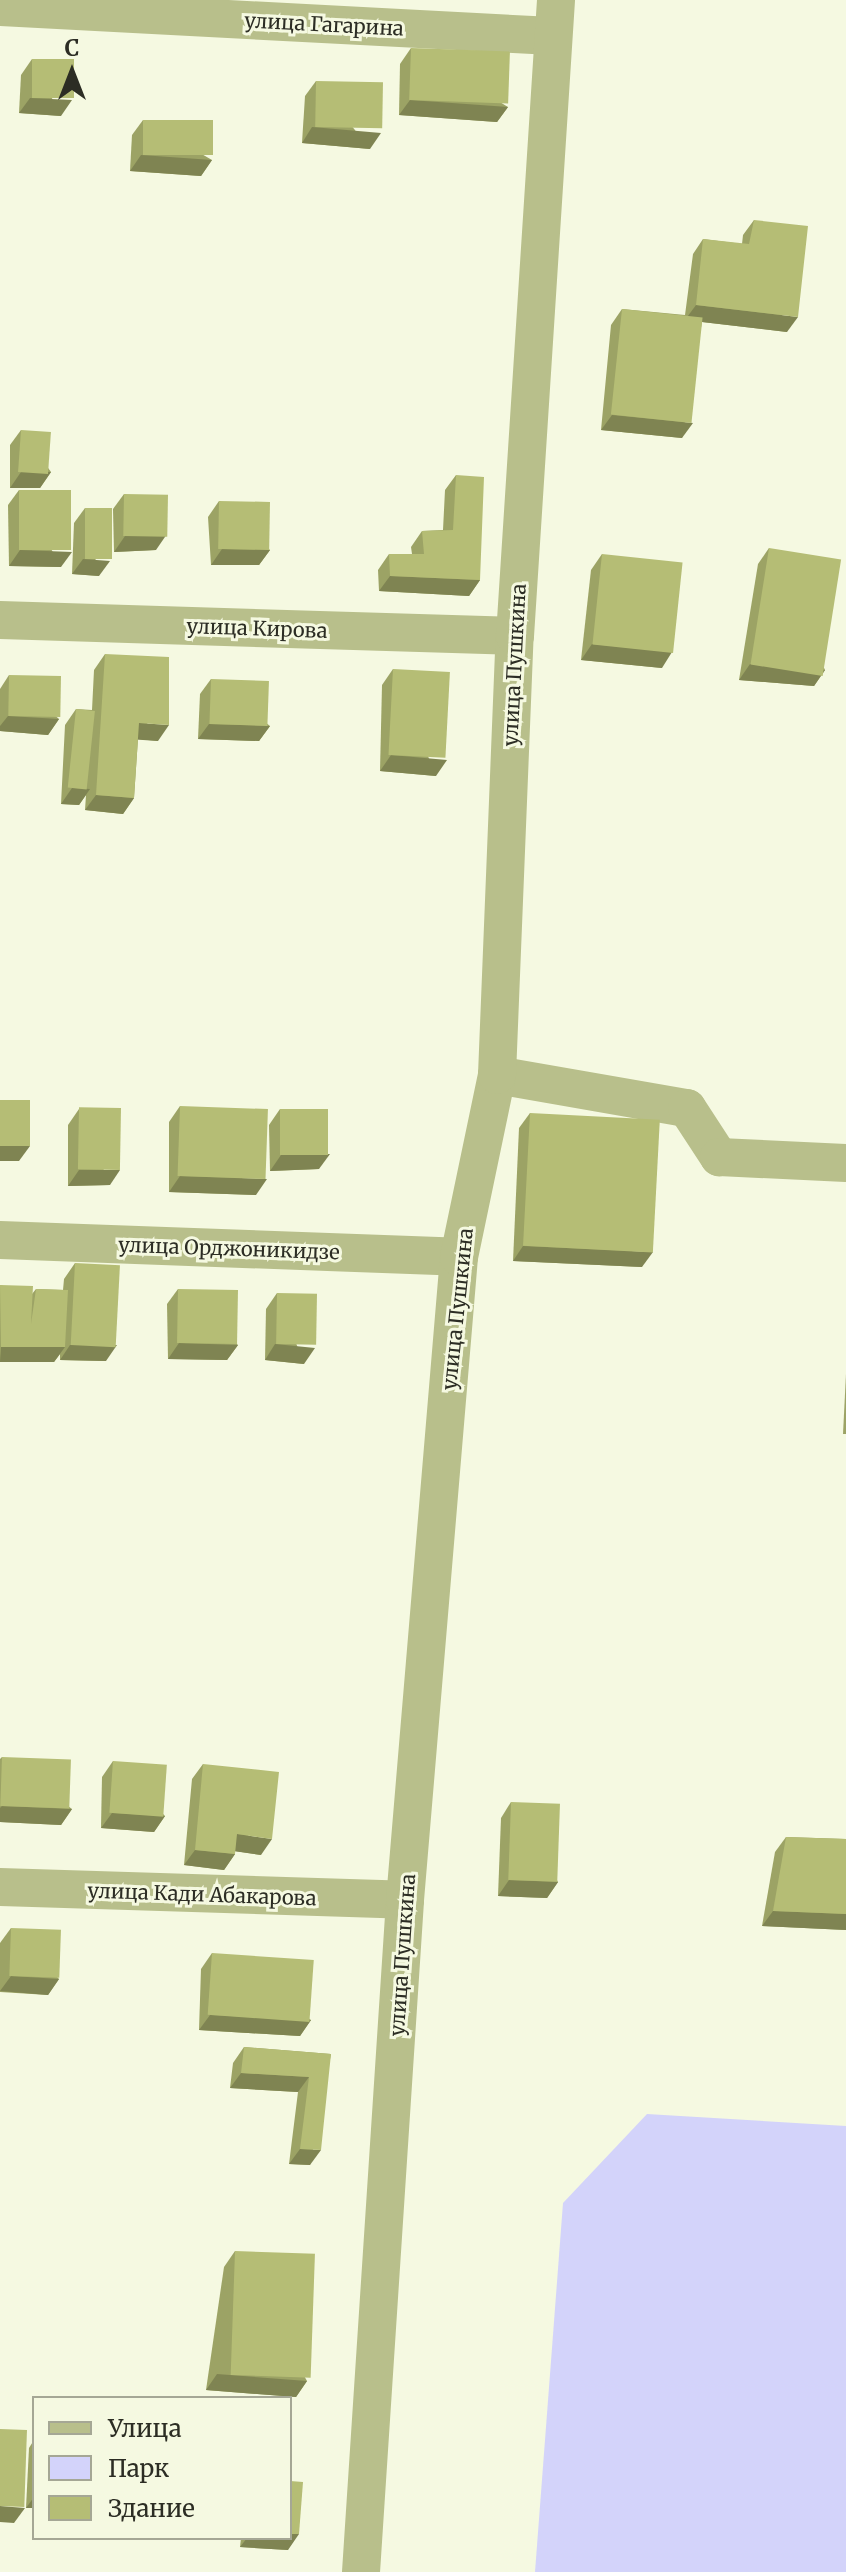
<!DOCTYPE html>
<meta charset="utf-8">
<style>
body{margin:0}
#map{position:relative;width:846px;height:2572px;overflow:hidden;background:#f5f9e1;font-family:Merriweather,serif}
div>[style]{position:absolute}
[style*='--x']{left:calc(var(--x)*1px);top:calc(var(--y)*1px);width:calc(var(--w)*1px);rotate:calc(var(--a)*1deg)}
.green>*{inset:0;background:#d3d3fa}
.minor>*{height:38px;margin:-19px;padding:0 19px;transform-origin:19px;border-radius:19px;background:#b8bf8b}
.wall>*{inset:0;background:#9ca365}
.shaded-wall>*{inset:0;background:#7f8452}
.building>*{inset:0;background:#b5bd75;transform-origin:0 0}
span{translate:-50% -50%;white-space:nowrap;text-align:center;line-height:1.15;-webkit-text-stroke:6px #f5f9e1;paint-order:stroke}
.street-label{font-size:20px;color:#2c2d24}
.legend{position:absolute;left:32px;top:2396px;width:260px;height:144px;box-sizing:border-box;background:#f5f9e1;border:2px solid #a5a795;margin:0;padding:10px 14px;list-style:none;font-size:24px;color:#2c2d24}
.legend li{display:flex;align-items:center;gap:16px;height:40px}
.legend b{width:40px;border:2px solid #a5a795}
.north{position:absolute;left:32px;top:32px;width:80px;height:80px;-webkit-text-stroke:6px #f5f9e1;paint-order:stroke;rotate:0deg;font-size:22px;font-weight:700;line-height:32px;text-align:center;color:#2c2d24}
.north::after{content:'';display:block;margin:auto;width:28px;height:36px;background:#2c2d24;clip-path:polygon(50% 0,100% 100%,50% 72%,0 100%)}
</style>
<div id="map">
<div class="green">
<i style="clip-path:polygon(647px 2114px,846px 2126px,846px 2572px,535px 2572px,563px 2203px)"></i>
</div>
<div class="minor">
<i style="--x:0;--y:7;--w:553;--a:3.01"></i>
<i style="--x:0;--y:620;--w:515;--a:1.78"></i>
<i style="--x:497;--y:1075;--w:193;--a:9.9"></i>
<i style="--x:687;--y:1108;--w:59;--a:56.9"></i>
<i style="--x:719;--y:1157;--w:127;--a:2.7"></i>
<i style="--x:0;--y:1240;--w:459;--a:2.1"></i>
<i style="--x:0;--y:1887;--w:405;--a:1.8"></i>
<i style="--x:361;--y:2572;--w:673;--a:-86.25"></i>
<i style="--x:405;--y:1900;--w:645;--a:-85.2"></i>
<i style="--x:459;--y:1257;--w:186;--a:-78.2"></i>
<i style="--x:497;--y:1075;--w:439;--a:-87.7"></i>
<i style="--x:515;--y:636;--w:637;--a:-86.31"></i>
</div>
<div class="wall">
<i style="clip-path:polygon(411px 48px,508px 107px,497px 122px,399px 115px,400px 64px)"></i>
<i style="clip-path:polygon(32px 59px,61px 116px,19px 113px,21px 75px)"></i>
<i style="clip-path:polygon(316px 81px,370px 149px,302px 143px,305px 96px)"></i>
<i style="clip-path:polygon(143px 120px,212px 160px,201px 176px,130px 171px,132px 135px)"></i>
<i style="clip-path:polygon(754px 220px,787px 332px,702px 322px,682px 438px,601px 430px,611px 325px,622px 309px,685px 315px,693px 254px,703px 239px,742px 244px,743px 235px)"></i>
<i style="clip-path:polygon(21px 430px,51px 472px,40px 488px,10px 488px,10px 445px)"></i>
<i style="clip-path:polygon(456px 475px,480px 580px,469px 596px,379px 591px,378px 570px,389px 554px,412px 554px,411px 547px,422px 531px,443px 530px,445px 490px)"></i>
<i style="clip-path:polygon(19px 490px,61px 567px,9px 566px,8px 505px)"></i>
<i style="clip-path:polygon(124px 494px,156px 550px,114px 552px,113px 509px)"></i>
<i style="clip-path:polygon(219px 501px,270px 550px,259px 565px,211px 565px,208px 517px)"></i>
<i style="clip-path:polygon(85px 508px,99px 576px,72px 574px,74px 523px)"></i>
<i style="clip-path:polygon(769px 548px,825px 670px,814px 686px,739px 680px,758px 564px)"></i>
<i style="clip-path:polygon(602px 554px,662px 668px,581px 660px,591px 570px)"></i>
<i style="clip-path:polygon(105px 654px,158px 741px,138px 739px,134px 798px,123px 814px,85px 810px,86px 795px,79px 805px,61px 804px,65px 725px,76px 709px,92px 710px,94px 670px)"></i>
<i style="clip-path:polygon(393px 669px,436px 776px,380px 771px,382px 685px)"></i>
<i style="clip-path:polygon(9px 675px,59px 719px,48px 735px,0 731px,0 689px)"></i>
<i style="clip-path:polygon(211px 679px,270px 726px,259px 741px,198px 739px,200px 694px)"></i>
<i style="clip-path:polygon(180px 1106px,256px 1195px,169px 1192px,169px 1122px)"></i>
<i style="clip-path:polygon(79px 1109px,110px 1185px,68px 1186px,68px 1125px)"></i>
<i style="clip-path:polygon(280px 1109px,319px 1169px,270px 1171px,269px 1125px)"></i>
<i style="clip-path:polygon(530px 1113px,642px 1267px,513px 1261px,519px 1128px)"></i>
<i style="clip-path:polygon(75px 1263px,106px 1361px,60px 1360px,60px 1354px,54px 1362px,0 1362px,0 1285px,32px 1294px,36px 1289px,63px 1290px,64px 1279px)"></i>
<i style="clip-path:polygon(178px 1289px,238px 1345px,227px 1360px,168px 1359px,167px 1304px)"></i>
<i style="clip-path:polygon(277px 1293px,304px 1364px,265px 1360px,266px 1309px)"></i>
<i style="clip-path:polygon(846px 1374px,846px 1434px,843px 1434px)"></i>
<i style="clip-path:polygon(2px 1757px,72px 1809px,61px 1825px,0 1822px,0 1759px)"></i>
<i style="clip-path:polygon(113px 1761px,165px 1816px,154px 1832px,101px 1828px,102px 1777px)"></i>
<i style="clip-path:polygon(203px 1764px,261px 1855px,235px 1851px,235px 1854px,224px 1870px,184px 1865px,192px 1779px)"></i>
<i style="clip-path:polygon(511px 1802px,558px 1882px,547px 1898px,498px 1896px,501px 1818px)"></i>
<i style="clip-path:polygon(786px 1837px,846px 1839px,846px 1930px,762px 1926px,775px 1852px)"></i>
<i style="clip-path:polygon(11px 1928px,59px 1979px,48px 1995px,0 1992px,0 1943px)"></i>
<i style="clip-path:polygon(212px 1953px,311px 2020px,300px 2036px,199px 2030px,201px 1969px)"></i>
<i style="clip-path:polygon(244px 2047px,331px 2054px,310px 2165px,289px 2164px,298px 2092px,230px 2088px,233px 2063px)"></i>
<i style="clip-path:polygon(235px 2251px,307px 2381px,296px 2397px,206px 2390px,224px 2267px)"></i>
<i style="clip-path:polygon(34px 2440px,34px 2508px,26px 2508px,29px 2448px)"></i>
<i style="clip-path:polygon(241px 2538px,290px 2538px,288px 2550px,240px 2547px)"></i>
</div>
<div class="shaded-wall">
<i style="clip-path:polygon(30px 98px,72px 100px,61px 116px,19px 113px)"></i>
<i style="clip-path:polygon(410px 100px,508px 107px,497px 122px,399px 115px)"></i>
<i style="clip-path:polygon(312px 127px,381px 133px,370px 149px,302px 143px)"></i>
<i style="clip-path:polygon(141px 155px,212px 160px,201px 176px,130px 171px)"></i>
<i style="clip-path:polygon(696px 305px,798px 317px,787px 332px,685px 320px)"></i>
<i style="clip-path:polygon(612px 415px,693px 423px,682px 438px,601px 430px)"></i>
<i style="clip-path:polygon(21px 472px,51px 472px,40px 488px,10px 488px)"></i>
<i style="clip-path:polygon(167px 534px,156px 550px,114px 552px,125px 536px)"></i>
<i style="clip-path:polygon(222px 549px,270px 550px,259px 565px,211px 565px)"></i>
<i style="clip-path:polygon(20px 550px,72px 552px,61px 567px,9px 566px)"></i>
<i style="clip-path:polygon(83px 559px,110px 561px,99px 576px,72px 574px)"></i>
<i style="clip-path:polygon(390px 576px,480px 580px,469px 596px,379px 591px)"></i>
<i style="clip-path:polygon(592px 644px,672px 652px,662px 668px,581px 660px)"></i>
<i style="clip-path:polygon(750px 664px,825px 670px,814px 686px,739px 680px)"></i>
<i style="clip-path:polygon(8px 716px,59px 719px,48px 735px,0 731px,0 726px)"></i>
<i style="clip-path:polygon(139px 723px,169px 725px,158px 741px,128px 739px)"></i>
<i style="clip-path:polygon(209px 724px,270px 726px,259px 741px,198px 739px)"></i>
<i style="clip-path:polygon(391px 755px,447px 760px,436px 776px,380px 771px)"></i>
<i style="clip-path:polygon(72px 788px,90px 789px,79px 805px,61px 804px)"></i>
<i style="clip-path:polygon(96px 795px,134px 798px,123px 814px,85px 810px)"></i>
<i style="clip-path:polygon(0 1146px,30px 1146px,19px 1161px,0 1161px)"></i>
<i style="clip-path:polygon(330px 1154px,319px 1169px,270px 1171px,281px 1155px)"></i>
<i style="clip-path:polygon(79px 1170px,120px 1170px,110px 1185px,68px 1186px)"></i>
<i style="clip-path:polygon(180px 1176px,267px 1179px,256px 1195px,169px 1192px)"></i>
<i style="clip-path:polygon(523px 1246px,653px 1252px,642px 1267px,513px 1261px)"></i>
<i style="clip-path:polygon(179px 1343px,238px 1345px,227px 1360px,168px 1359px)"></i>
<i style="clip-path:polygon(275px 1344px,315px 1348px,304px 1364px,265px 1360px)"></i>
<i style="clip-path:polygon(70px 1345px,117px 1345px,106px 1361px,60px 1360px)"></i>
<i style="clip-path:polygon(1px 1347px,65px 1347px,54px 1362px,0 1362px)"></i>
<i style="clip-path:polygon(2px 1806px,72px 1809px,61px 1825px,0 1822px,0 1808px)"></i>
<i style="clip-path:polygon(112px 1813px,165px 1816px,154px 1832px,101px 1828px)"></i>
<i style="clip-path:polygon(237px 1834px,272px 1839px,261px 1855px,226px 1850px)"></i>
<i style="clip-path:polygon(195px 1850px,235px 1854px,224px 1870px,184px 1865px)"></i>
<i style="clip-path:polygon(509px 1880px,558px 1882px,547px 1898px,498px 1896px)"></i>
<i style="clip-path:polygon(773px 1911px,846px 1914px,846px 1930px,762px 1926px)"></i>
<i style="clip-path:polygon(11px 1976px,59px 1979px,48px 1995px,0 1991px)"></i>
<i style="clip-path:polygon(210px 2015px,311px 2020px,300px 2036px,199px 2030px)"></i>
<i style="clip-path:polygon(241px 2073px,309px 2077px,298px 2092px,230px 2088px)"></i>
<i style="clip-path:polygon(300px 2149px,321px 2150px,310px 2165px,289px 2164px)"></i>
<i style="clip-path:polygon(217px 2374px,307px 2381px,296px 2397px,206px 2390px)"></i>
<i style="clip-path:polygon(34px 2497px,34px 2508px,26px 2508px)"></i>
<i style="clip-path:polygon(0 2506px,25px 2508px,14px 2523px,0 2522px)"></i>
<i style="clip-path:polygon(290px 2534px,299px 2534px,288px 2550px,240px 2547px,247px 2538px,290px 2538px)"></i>
</div>
<div class="building">
<i style="left:411px;top:48px;width:99px;height:52px;rotate:2deg"></i>
<i style="left:32px;top:59px;width:42px;height:39px"></i>
<i style="left:316px;top:81px;width:67px;height:46px;rotate:1deg"></i>
<i style="left:143px;top:120px;width:70px;height:35px"></i>
<i style="clip-path:polygon(754px 220px,808px 226px,798px 317px,696px 305px,703px 239px,749px 244px)"></i>
<i style="left:622px;top:309px;width:81px;height:106px;rotate:6deg"></i>
<i style="left:21px;top:430px;width:30px;height:42px;rotate:4deg"></i>
<i style="clip-path:polygon(456px 475px,484px 477px,480px 580px,390px 576px,389px 554px,424px 554px,422px 531px,453px 530px)"></i>
<i style="left:19px;top:490px;width:52px;height:60px"></i>
<i style="left:124px;top:494px;width:44px;height:42px;rotate:1deg"></i>
<i style="left:219px;top:501px;width:51px;height:48px;rotate:1deg"></i>
<i style="left:85px;top:508px;width:27px;height:51px"></i>
<i style="left:769px;top:548px;width:73px;height:118px;rotate:9deg"></i>
<i style="left:602px;top:554px;width:81px;height:91px;rotate:6deg"></i>
<i style="clip-path:polygon(105px 654px,169px 657px,169px 725px,139px 723px,134px 798px,96px 795px)"></i>
<i style="left:393px;top:669px;width:57px;height:86px;rotate:3deg"></i>
<i style="left:9px;top:675px;width:52px;height:41px;rotate:1deg"></i>
<i style="left:211px;top:679px;width:58px;height:45px;rotate:2deg"></i>
<i style="left:76px;top:709px;width:19px;height:79px;rotate:6deg"></i>
<i style="left:0;top:1100px;width:30px;height:46px"></i>
<i style="left:180px;top:1106px;width:88px;height:70px;rotate:2deg"></i>
<i style="left:121px;top:1108px;width:62px;height:42px;rotate:91deg"></i>
<i style="left:280px;top:1109px;width:48px;height:46px"></i>
<i style="left:530px;top:1113px;width:130px;height:133px;rotate:3deg"></i>
<i style="left:75px;top:1263px;width:45px;height:82px;rotate:3deg"></i>
<i style="clip-path:polygon(0 1285px,33px 1286px,31px 1324px,36px 1289px,68px 1290px,65px 1347px,1px 1347px)"></i>
<i style="left:178px;top:1289px;width:60px;height:54px;rotate:1deg"></i>
<i style="left:277px;top:1293px;width:40px;height:51px;rotate:1deg"></i>
<i style="left:2px;top:1757px;width:69px;height:49px;rotate:2deg"></i>
<i style="left:113px;top:1761px;width:54px;height:52px;rotate:4deg"></i>
<i style="clip-path:polygon(203px 1764px,279px 1772px,272px 1839px,237px 1834px,235px 1854px,195px 1850px)"></i>
<i style="left:511px;top:1802px;width:49px;height:78px;rotate:2deg"></i>
<i style="clip-path:polygon(786px 1837px,846px 1839px,846px 1914px,773px 1911px)"></i>
<i style="left:11px;top:1928px;width:50px;height:48px;rotate:2deg"></i>
<i style="left:212px;top:1953px;width:102px;height:62px;rotate:4deg"></i>
<i style="clip-path:polygon(244px 2047px,331px 2054px,321px 2150px,300px 2149px,309px 2077px,241px 2073px)"></i>
<i style="left:235px;top:2251px;width:80px;height:124px;rotate:2deg"></i>
<i style="left:0;top:2429px;width:27px;height:77px;rotate:2deg"></i>
<i style="clip-path:polygon(290px 2481px,303px 2482px,299px 2534px,290px 2534px)"></i>
</div>
<div class="street-label">
<span style="left:324px;top:24px;rotate:3deg">улица Гагарина</span>
<span style="left:257px;top:628px;rotate:2deg">улица Кирова</span>
<span style="left:514px;top:665px;rotate:-87deg">улица Пушкина</span>
<span style="left:229px;top:1248px;rotate:2deg">улица Орджоникидзе</span>
<span style="left:457px;top:1309px;rotate:-84deg">улица Пушкина</span>
<span style="left:202px;top:1894px;rotate:2deg">улица Кади Абакарова</span>
<span style="left:402px;top:1955px;rotate:-86deg">улица Пушкина</span>
</div>
<ul class="legend">
<li><b style="height:10px;background:#b8bf8b"></b>Улица</li>
<li><b style="height:22px;background:#d3d3fa"></b>Парк</li>
<li><b style="height:22px;background:#b5bd75"></b>Здание</li>
</ul>
<div class="north">С</div>
</div>
